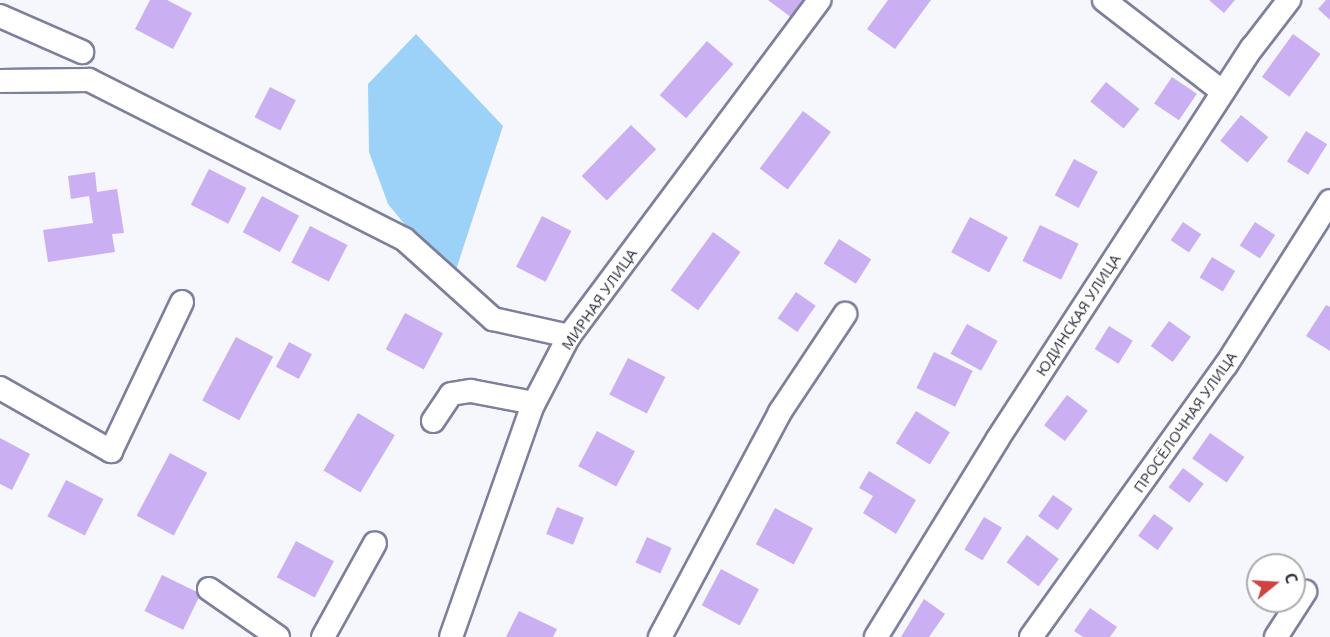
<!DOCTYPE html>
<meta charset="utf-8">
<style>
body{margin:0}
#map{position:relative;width:1330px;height:637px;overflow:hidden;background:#f6f7fd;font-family:"Open Sans",sans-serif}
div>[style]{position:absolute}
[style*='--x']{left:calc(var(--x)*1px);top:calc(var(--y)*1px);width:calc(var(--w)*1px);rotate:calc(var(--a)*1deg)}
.water>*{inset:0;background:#9cd1f8}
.building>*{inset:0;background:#caaff2;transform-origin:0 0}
.roads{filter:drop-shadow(2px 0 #7d7f9d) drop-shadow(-2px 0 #7d7f9d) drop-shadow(0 2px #7d7f9d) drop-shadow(0 -2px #7d7f9d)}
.minor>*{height:22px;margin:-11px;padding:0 11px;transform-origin:11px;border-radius:11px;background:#fff}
span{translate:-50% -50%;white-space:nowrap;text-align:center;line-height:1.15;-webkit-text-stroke:4.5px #fff;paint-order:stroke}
.street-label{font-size:15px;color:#2f303c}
.north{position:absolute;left:1246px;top:553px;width:60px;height:60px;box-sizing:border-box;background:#fff;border:2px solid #acacb1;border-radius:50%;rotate:72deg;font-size:16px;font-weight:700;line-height:24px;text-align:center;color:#2f303c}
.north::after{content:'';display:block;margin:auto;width:21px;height:27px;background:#d04140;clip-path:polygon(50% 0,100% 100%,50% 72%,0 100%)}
</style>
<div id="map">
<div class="water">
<i style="clip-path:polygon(416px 34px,503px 126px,452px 282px,388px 204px,369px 152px,368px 84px)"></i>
</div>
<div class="building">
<i style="clip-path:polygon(150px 0,167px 0,192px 13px,173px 49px,135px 29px)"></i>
<i style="clip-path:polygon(768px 0,805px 0,792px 18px)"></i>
<i style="clip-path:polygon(888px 0,931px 0,895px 49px,867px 29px)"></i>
<i style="clip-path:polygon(1209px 0,1235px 0,1224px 13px)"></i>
<i style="clip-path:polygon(1326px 0,1330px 0,1330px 20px,1318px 9px)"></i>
<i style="left:1293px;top:34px;width:34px;height:53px;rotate:36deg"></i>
<i style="left:707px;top:41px;width:35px;height:72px;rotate:41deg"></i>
<i style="left:1172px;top:77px;width:30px;height:32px;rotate:34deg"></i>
<i style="left:1106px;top:82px;width:43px;height:25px;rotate:39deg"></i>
<i style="left:270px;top:87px;width:29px;height:34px;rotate:27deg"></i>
<i style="left:803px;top:111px;width:35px;height:72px;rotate:37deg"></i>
<i style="left:1241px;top:115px;width:35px;height:33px;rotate:39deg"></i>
<i style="left:631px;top:125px;width:35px;height:71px;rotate:44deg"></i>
<i style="left:1306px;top:131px;width:25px;height:36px;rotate:32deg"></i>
<i style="left:1074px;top:159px;width:27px;height:41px;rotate:28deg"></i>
<i style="left:209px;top:169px;width:42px;height:40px;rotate:27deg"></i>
<i style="clip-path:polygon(95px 172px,97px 192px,117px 189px,124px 233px,112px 234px,115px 252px,48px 262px,43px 230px,93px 223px,89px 196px,71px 199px,68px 176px)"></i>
<i style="left:262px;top:196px;width:42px;height:41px;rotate:28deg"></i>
<i style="left:542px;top:216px;width:33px;height:57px;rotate:27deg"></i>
<i style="left:970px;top:217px;width:43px;height:40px;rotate:28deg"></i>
<i style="left:1183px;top:222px;width:22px;height:22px;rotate:34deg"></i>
<i style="left:1255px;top:222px;width:24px;height:28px;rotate:33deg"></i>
<i style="left:1040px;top:225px;width:43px;height:40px;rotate:26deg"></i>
<i style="left:310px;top:226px;width:42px;height:41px;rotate:27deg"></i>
<i style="left:713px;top:232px;width:34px;height:72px;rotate:36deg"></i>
<i style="left:839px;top:239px;width:38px;height:29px;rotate:32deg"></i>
<i style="left:1212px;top:257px;width:27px;height:24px;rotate:31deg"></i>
<i style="left:796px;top:292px;width:24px;height:32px;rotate:35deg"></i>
<i style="clip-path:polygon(1326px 305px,1330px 307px,1330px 351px,1306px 336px)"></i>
<i style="left:405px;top:313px;width:43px;height:41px;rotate:28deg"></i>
<i style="left:1169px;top:321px;width:27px;height:31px;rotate:36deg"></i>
<i style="left:967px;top:324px;width:35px;height:34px;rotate:29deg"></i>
<i style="left:1109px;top:326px;width:28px;height:27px;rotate:32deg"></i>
<i style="left:236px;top:337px;width:42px;height:72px;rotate:28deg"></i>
<i style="left:289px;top:342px;width:26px;height:28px;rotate:28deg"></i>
<i style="left:934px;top:352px;width:43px;height:40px;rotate:26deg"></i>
<i style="left:628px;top:358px;width:42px;height:41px;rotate:27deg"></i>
<i style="left:1067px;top:395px;width:26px;height:38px;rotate:37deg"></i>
<i style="left:916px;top:411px;width:40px;height:38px;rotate:32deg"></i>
<i style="left:358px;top:413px;width:43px;height:67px;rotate:31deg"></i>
<i style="left:597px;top:431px;width:43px;height:40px;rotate:28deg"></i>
<i style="left:1210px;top:433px;width:42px;height:31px;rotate:35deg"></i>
<i style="clip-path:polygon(0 438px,30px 454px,12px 490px,0 484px)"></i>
<i style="left:170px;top:453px;width:42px;height:71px;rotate:28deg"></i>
<i style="left:1183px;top:468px;width:26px;height:24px;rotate:37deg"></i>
<i style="clip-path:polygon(869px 471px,916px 500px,896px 534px,863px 513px,873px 496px,859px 488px)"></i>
<i style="left:66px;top:480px;width:42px;height:41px;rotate:27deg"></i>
<i style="left:1053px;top:495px;width:24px;height:26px;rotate:35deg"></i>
<i style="left:557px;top:507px;width:29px;height:29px;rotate:22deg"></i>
<i style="left:775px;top:508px;width:43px;height:41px;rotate:28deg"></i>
<i style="left:1154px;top:514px;width:24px;height:27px;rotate:36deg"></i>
<i style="left:984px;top:517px;width:21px;height:38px;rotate:31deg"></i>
<i style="left:1027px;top:535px;width:40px;height:34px;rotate:37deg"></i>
<i style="left:647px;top:537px;width:27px;height:28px;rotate:24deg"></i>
<i style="left:296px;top:541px;width:43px;height:41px;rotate:28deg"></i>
<i style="left:721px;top:569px;width:43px;height:41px;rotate:28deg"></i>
<i style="left:162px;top:575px;width:43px;height:40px;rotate:26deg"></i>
<i style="clip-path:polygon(924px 599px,945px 614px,929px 637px,901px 637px)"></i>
<i style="clip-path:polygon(1090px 608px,1117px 627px,1110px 637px,1083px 637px,1074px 631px)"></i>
<i style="clip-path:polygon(519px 611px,557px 629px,553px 637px,506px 637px)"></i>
</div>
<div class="roads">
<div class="minor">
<i style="--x:1104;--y:0;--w:150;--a:37.7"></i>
<i style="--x:0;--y:16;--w:90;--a:23.7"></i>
<i style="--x:0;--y:81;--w:89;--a:-0.6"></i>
<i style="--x:89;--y:80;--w:353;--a:26.8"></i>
<i style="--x:404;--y:239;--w:120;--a:42"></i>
<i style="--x:493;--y:319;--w:78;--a:12.6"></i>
<i style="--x:0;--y:388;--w:128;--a:29.6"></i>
<i style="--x:111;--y:451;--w:165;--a:-64.5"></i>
<i style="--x:433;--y:421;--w:32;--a:-56"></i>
<i style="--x:451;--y:394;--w:20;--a:-9"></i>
<i style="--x:471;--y:391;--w:64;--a:10.8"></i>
<i style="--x:209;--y:589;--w:84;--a:34.8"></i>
<i style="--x:323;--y:637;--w:107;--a:-61"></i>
<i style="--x:451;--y:637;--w:244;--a:-70.6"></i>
<i style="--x:532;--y:407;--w:80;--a:-62.5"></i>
<i style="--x:569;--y:336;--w:419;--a:-53.3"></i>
<i style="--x:660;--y:637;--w:255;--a:-61.9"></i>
<i style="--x:780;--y:412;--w:118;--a:-56.4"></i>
<i style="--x:876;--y:637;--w:231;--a:-58.4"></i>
<i style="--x:997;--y:440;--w:468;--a:-57"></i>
<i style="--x:1252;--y:48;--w:61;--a:-52.4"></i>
<i style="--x:1031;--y:637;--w:335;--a:-54.4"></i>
<i style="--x:1226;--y:365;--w:194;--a:-57.6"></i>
<i style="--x:1276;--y:637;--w:54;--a:-57.2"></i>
</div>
</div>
<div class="street-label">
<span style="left:599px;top:299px;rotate:-55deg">МИРНАЯ УЛИЦА</span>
<span style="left:1078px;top:315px;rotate:-57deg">ЮДИНСКАЯ УЛИЦА</span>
<span style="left:1185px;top:422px;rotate:-55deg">ПРОСЁЛОЧНАЯ УЛИЦА</span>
</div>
<div class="north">С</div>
</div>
